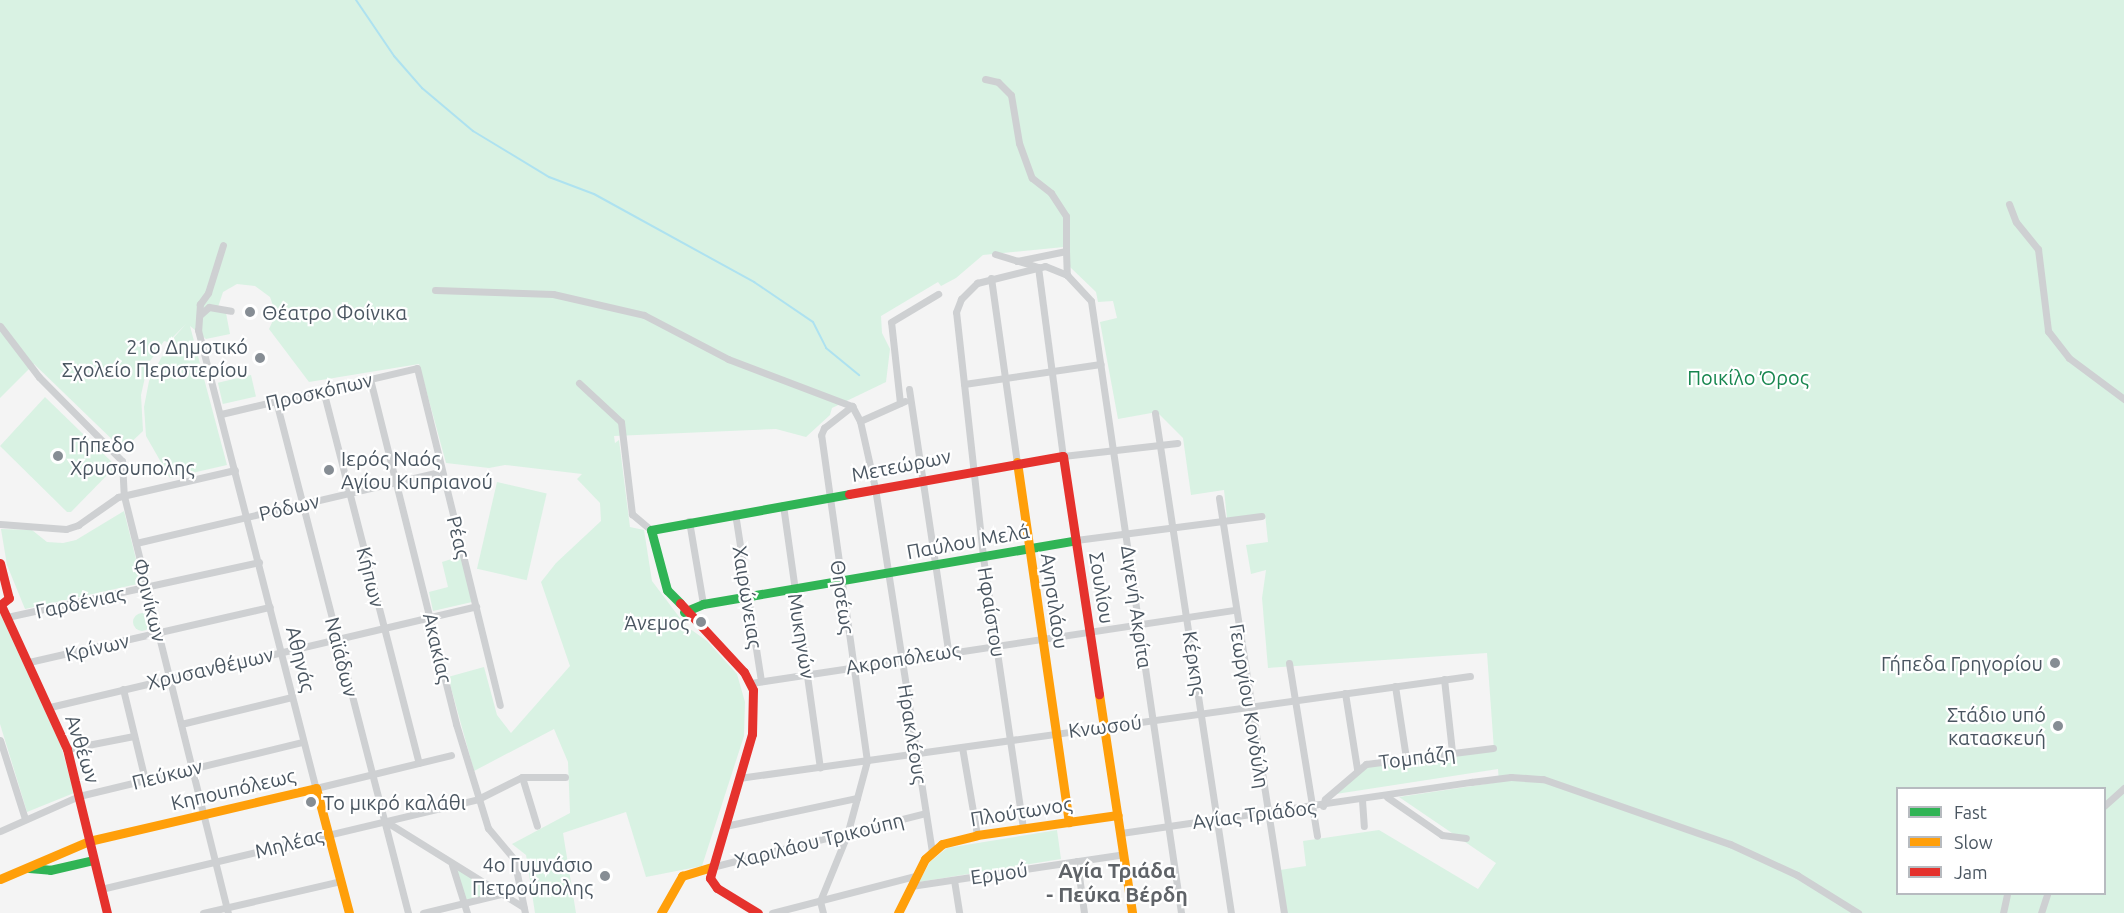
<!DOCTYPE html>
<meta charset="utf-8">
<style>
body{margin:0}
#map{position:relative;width:2124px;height:913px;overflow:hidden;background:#f4f4f4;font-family:Ubuntu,sans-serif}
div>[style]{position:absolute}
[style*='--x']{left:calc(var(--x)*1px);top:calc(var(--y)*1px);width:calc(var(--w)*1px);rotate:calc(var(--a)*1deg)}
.green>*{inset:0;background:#d9f2e3;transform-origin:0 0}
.round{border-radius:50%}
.stream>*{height:2px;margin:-1px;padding:0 1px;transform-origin:1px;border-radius:1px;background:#aee2f0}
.street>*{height:7px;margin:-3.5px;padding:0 3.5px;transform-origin:3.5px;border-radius:3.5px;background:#ced0d2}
.fast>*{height:9px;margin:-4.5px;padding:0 4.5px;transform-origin:4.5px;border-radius:4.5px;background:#30b455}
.slow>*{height:9px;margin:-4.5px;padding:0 4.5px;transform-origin:4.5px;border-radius:4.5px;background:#ff9f0a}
.jam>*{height:9px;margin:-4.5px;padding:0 4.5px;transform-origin:4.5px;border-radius:4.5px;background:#e5322d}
.dots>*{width:16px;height:16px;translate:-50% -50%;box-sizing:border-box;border:3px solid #fff;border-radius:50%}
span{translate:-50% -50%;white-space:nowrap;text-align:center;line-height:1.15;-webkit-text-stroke:4.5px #fff;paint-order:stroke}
.poi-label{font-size:20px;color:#4a5661}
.left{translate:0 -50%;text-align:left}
.right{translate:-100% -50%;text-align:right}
.park-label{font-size:20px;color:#17864f}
.street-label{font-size:20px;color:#4a5661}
.neighbourhood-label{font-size:21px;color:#5f6368;font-weight:700}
.legend{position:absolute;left:1896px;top:787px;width:210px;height:108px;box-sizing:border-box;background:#fff;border:2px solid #b7bbc0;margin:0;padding:8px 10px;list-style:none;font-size:18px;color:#4a5661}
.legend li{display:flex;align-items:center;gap:12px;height:30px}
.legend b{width:30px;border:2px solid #b7bbc0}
</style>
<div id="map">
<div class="green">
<i style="clip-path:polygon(evenodd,0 0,2124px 0,2124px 913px,1287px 913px,1280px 870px,1306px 866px,1303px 841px,1379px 830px,1478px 889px,1496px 863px,1399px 797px,1499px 782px,1498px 769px,1336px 794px,1366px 766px,1494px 750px,1487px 653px,1268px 668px,1262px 598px,1266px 570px,1251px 574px,1246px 545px,1268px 542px,1265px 514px,1227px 518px,1224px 490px,1191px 495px,1183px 438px,1157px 412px,1118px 419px,1100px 322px,1117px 318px,1113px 301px,1098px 302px,1096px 292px,1070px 267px,1069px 241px,1064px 247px,983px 255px,956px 278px,941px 286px,938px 282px,881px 316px,882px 333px,890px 349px,886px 382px,832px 408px,830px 415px,806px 437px,776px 429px,614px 436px,615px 443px,619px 440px,630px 527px,644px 530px,652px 581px,686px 626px,707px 641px,737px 674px,745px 702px,744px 736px,702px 866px,646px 877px,626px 812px,563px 833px,576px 913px,535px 913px,526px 855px,512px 844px,570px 813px,568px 762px,554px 729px,474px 771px,448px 677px,484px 667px,497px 715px,511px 733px,570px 666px,541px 582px,556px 563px,601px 521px,600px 503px,577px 479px,582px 474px,505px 465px,489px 468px,446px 463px,419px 364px,309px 382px,269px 329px,276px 314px,270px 297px,255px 286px,237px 284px,223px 292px,217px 310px,226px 313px,230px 334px,206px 339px,190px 326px,227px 465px,170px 478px,146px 436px,144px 407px,149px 381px,169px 343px,186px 324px,168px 342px,164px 341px,148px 364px,141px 395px,143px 431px,123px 450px,34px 364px,0 398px,0 0,1898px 788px,2104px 788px,2104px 894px,1898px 894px,1898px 788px)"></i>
<i style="left:251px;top:375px;width:22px;height:34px;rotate:77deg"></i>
<i style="clip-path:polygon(45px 397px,116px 466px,71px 512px,67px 512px,0 446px)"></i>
<i style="left:497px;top:482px;width:51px;height:89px;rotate:13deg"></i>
<i style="clip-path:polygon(124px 511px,142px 583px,25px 609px,7px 565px,1px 529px,32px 530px,47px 542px,63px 543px,76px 540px)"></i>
<i style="clip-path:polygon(461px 556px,472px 602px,433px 611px,429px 592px,448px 587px,442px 562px)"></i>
<i class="round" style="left:133px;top:613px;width:18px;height:18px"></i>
<i style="clip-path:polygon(0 613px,61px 746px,74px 793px,27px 812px,0 724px)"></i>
<i style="clip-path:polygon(1057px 830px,1061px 859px,919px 882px,930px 862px,947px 848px)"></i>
<i style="clip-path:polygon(452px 865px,501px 894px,465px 903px)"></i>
</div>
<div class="stream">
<i style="--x:356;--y:0;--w:68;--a:55.8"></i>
<i style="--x:394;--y:56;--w:43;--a:48.8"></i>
<i style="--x:422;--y:88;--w:67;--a:40.1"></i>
<i style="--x:473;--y:131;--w:89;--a:31.2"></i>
<i style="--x:549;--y:177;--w:48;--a:20.7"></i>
<i style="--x:594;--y:194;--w:183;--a:28.8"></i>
<i style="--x:754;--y:282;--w:71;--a:34.1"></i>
<i style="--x:813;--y:322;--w:29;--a:63"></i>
<i style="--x:826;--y:348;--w:43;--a:39.3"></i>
</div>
<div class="street">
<i style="--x:985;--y:79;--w:13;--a:13"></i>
<i style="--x:998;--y:82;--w:18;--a:45"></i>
<i style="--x:1011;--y:95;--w:49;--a:80.5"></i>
<i style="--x:1019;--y:143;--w:37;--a:70"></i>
<i style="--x:1032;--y:178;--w:24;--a:38"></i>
<i style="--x:1051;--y:193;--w:27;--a:57"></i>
<i style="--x:1066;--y:216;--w:35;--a:90"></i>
<i style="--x:2009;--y:204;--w:19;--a:69"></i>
<i style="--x:2016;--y:222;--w:35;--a:51"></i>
<i style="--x:2038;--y:249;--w:83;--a:83"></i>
<i style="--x:2048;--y:331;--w:34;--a:52"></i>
<i style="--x:2069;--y:358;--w:69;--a:36.7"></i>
<i style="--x:223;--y:245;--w:50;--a:107.4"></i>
<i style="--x:208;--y:293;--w:14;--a:126"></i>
<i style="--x:200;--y:304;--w:26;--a:94"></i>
<i style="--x:198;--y:330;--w:473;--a:75.6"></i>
<i style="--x:316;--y:788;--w:139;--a:-13.7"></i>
<i style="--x:995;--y:254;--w:45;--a:16.8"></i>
<i style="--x:1038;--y:267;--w:191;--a:82.5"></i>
<i style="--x:1063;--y:456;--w:115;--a:-6.5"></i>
<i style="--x:1017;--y:261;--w:50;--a:-11.5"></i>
<i style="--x:1066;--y:251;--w:24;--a:88"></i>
<i style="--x:991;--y:278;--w:186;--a:82"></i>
<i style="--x:435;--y:290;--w:118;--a:1.9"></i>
<i style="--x:553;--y:294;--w:93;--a:13"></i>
<i style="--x:644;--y:315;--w:95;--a:27.6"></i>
<i style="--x:728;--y:359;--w:133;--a:20.8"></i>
<i style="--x:852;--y:406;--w:17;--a:62"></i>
<i style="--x:860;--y:421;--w:69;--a:77.4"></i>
<i style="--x:875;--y:488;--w:367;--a:81.1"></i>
<i style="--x:200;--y:315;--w:12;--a:-42"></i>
<i style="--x:209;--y:307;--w:22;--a:10"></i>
<i style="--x:0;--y:326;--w:64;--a:52.6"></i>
<i style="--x:39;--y:377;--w:118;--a:45.3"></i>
<i style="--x:122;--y:461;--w:35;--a:87"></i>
<i style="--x:124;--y:496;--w:430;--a:76"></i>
<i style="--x:370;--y:379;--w:356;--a:76"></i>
<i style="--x:456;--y:724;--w:109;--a:72.9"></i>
<i style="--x:488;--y:828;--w:40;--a:50"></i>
<i style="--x:514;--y:859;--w:55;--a:78.5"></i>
<i style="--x:579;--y:383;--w:57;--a:42.9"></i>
<i style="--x:621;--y:422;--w:93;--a:83.2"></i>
<i style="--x:632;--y:514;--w:25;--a:40"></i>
<i style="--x:964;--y:384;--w:138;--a:-8.3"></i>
<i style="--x:909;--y:389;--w:265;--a:81.5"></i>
<i style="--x:323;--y:390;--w:385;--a:75.6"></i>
<i style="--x:276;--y:401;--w:529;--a:75.54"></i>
<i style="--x:900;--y:403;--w:81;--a:-96.3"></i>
<i style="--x:891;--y:322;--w:55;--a:-30.8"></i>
<i style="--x:1155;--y:413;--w:506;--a:81.36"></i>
<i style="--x:221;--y:414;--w:201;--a:-13.2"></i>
<i style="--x:417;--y:368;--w:347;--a:76.2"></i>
<i style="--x:860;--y:421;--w:49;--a:-24"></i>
<i style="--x:1219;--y:498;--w:420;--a:81.1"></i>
<i style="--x:783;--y:505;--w:265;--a:82"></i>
<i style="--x:735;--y:513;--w:170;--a:81.2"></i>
<i style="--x:689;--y:521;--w:84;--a:80.4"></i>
<i style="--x:0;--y:524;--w:66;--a:4.3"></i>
<i style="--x:66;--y:529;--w:13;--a:-18"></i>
<i style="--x:78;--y:525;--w:49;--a:-35"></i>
<i style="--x:118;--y:497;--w:120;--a:-13"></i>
<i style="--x:1076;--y:540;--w:187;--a:-7.4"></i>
<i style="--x:136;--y:543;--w:314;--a:-13.2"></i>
<i style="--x:7;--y:617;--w:258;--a:-12.3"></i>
<i style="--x:29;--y:662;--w:247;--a:-12.9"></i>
<i style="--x:1289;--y:663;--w:175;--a:80.8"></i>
<i style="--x:1444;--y:679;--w:73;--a:83.7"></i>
<i style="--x:751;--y:683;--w:489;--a:-8.6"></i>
<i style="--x:1395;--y:686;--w:73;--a:81.3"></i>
<i style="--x:123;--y:689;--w:94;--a:76.4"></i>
<i style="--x:1345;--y:693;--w:77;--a:81"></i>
<i style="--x:50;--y:707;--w:438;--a:-13.3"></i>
<i style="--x:181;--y:724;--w:114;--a:-13.7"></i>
<i style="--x:0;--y:740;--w:83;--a:72.4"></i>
<i style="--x:962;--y:747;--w:89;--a:80.3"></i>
<i style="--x:67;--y:749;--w:68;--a:-11"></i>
<i style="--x:522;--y:777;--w:51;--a:73"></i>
<i style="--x:739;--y:778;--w:738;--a:-7.94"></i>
<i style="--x:1387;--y:797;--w:67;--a:34.6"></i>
<i style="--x:1442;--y:835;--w:24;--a:7"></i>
<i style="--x:1362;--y:800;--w:26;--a:86"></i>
<i style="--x:1323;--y:806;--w:7;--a:-74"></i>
<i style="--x:1325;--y:799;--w:54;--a:-40.5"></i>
<i style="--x:1366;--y:764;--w:128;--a:-7.2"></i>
<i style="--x:2104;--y:806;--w:27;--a:-42"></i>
<i style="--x:385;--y:821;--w:163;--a:31.9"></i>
<i style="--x:725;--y:826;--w:135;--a:-12"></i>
<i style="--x:1023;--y:828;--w:275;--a:-98.4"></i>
<i style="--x:983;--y:556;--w:245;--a:-96.3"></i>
<i style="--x:956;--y:312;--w:14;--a:-69"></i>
<i style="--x:961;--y:299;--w:23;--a:-45"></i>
<i style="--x:977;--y:283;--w:70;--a:-14"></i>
<i style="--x:1045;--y:266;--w:24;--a:22"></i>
<i style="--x:1067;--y:275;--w:35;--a:47"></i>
<i style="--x:1091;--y:301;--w:619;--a:81.63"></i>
<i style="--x:0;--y:831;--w:86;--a:-23.9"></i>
<i style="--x:79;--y:796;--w:230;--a:-13.6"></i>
<i style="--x:1121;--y:833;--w:354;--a:-8.3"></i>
<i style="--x:1471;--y:782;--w:40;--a:-7.1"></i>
<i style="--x:1511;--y:777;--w:32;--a:4"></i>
<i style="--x:1543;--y:779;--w:198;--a:19.2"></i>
<i style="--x:1730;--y:844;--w:74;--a:24.8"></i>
<i style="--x:1797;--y:875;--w:72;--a:31.9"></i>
<i style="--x:1077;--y:861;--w:52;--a:82.3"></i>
<i style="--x:452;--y:865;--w:50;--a:72.6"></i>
<i style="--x:712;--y:867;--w:220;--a:-14.2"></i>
<i style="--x:954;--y:880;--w:33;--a:81"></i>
<i style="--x:911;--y:886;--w:215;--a:-8.5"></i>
<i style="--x:101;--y:889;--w:388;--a:-13.4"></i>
<i style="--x:478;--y:799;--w:49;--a:-26.6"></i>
<i style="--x:522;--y:777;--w:43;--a:0"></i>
<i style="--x:203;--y:913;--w:141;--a:-13.1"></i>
<i style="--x:423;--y:913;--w:80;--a:-13.7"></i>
<i style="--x:772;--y:913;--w:148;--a:-14.5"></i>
<i style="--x:823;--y:913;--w:12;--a:-104"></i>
<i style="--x:820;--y:901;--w:71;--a:-67.8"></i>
<i style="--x:847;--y:835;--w:77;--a:-74.9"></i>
<i style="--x:867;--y:761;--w:329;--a:-98"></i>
<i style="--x:821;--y:435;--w:8;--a:-67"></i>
<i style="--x:824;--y:428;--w:36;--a:-38"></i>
<i style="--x:2003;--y:913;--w:19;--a:-78"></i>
<i style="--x:2041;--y:913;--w:20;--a:-72"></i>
</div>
<div class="fast">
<i style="--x:680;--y:603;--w:18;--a:-135"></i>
<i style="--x:667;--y:590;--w:62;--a:-104.9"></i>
<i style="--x:651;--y:530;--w:201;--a:-10.3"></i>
<i style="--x:684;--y:612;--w:21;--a:-23"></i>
<i style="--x:703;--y:604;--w:378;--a:-9.7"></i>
<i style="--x:29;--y:868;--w:21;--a:5"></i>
<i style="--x:50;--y:870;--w:44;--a:-13.1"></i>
</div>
<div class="slow">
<i style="--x:1017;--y:462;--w:364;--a:81.8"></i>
<i style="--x:1099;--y:694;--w:221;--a:81.4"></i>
<i style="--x:0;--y:879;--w:97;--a:-23.1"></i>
<i style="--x:89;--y:841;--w:233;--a:-13.1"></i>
<i style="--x:316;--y:788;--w:129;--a:75.2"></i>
<i style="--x:661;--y:913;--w:43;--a:-60.4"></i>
<i style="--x:682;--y:876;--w:31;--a:-17"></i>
<i style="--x:898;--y:913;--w:60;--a:-63.4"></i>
<i style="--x:925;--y:859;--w:23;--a:-41"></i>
<i style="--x:942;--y:844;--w:36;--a:-14"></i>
<i style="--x:977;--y:835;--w:142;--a:-8.1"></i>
</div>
<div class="jam">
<i style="--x:849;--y:494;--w:217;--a:-10.1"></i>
<i style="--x:1063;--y:456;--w:241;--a:81.4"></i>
<i style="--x:0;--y:563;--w:36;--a:76"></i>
<i style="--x:9;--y:598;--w:11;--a:142"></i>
<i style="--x:680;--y:603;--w:94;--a:47.2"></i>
<i style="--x:744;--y:672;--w:20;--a:63"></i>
<i style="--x:753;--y:690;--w:44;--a:91.3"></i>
<i style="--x:752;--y:734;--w:150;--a:106.3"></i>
<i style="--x:710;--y:878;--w:12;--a:55"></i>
<i style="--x:717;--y:888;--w:48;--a:31.4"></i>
<i style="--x:1;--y:605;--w:158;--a:65.4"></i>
<i style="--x:67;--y:749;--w:169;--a:76.3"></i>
</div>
<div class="dots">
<i style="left:250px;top:312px;background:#868d94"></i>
<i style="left:260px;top:358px;background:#868d94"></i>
<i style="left:58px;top:456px;background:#868d94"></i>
<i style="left:329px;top:470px;background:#868d94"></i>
<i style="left:701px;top:622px;background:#868d94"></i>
<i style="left:2055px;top:663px;background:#868d94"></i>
<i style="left:2058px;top:726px;background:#868d94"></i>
<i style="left:311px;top:802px;background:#868d94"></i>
<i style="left:605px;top:876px;background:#868d94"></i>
</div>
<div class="poi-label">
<span class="left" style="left:262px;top:312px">Θέατρο Φοίνικα</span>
<span class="right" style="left:248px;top:358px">21ο Δημοτικό<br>Σχολείο Περιστερίου</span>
<span class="left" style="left:70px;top:456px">Γήπεδο<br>Χρυσουπολης</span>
<span class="left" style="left:341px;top:470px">Ιερός Ναός<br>Αγίου Κυπριανού</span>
<span class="right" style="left:689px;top:622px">Άνεμος</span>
<span class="right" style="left:2043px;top:663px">Γήπεδα Γρηγορίου</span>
<span class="right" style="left:2046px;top:726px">Στάδιο υπό<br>κατασκευή</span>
<span class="left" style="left:323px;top:802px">Το μικρό καλάθι</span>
<span class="right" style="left:593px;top:876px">4ο Γυμνάσιο<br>Πετρούπολης</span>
</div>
<div class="park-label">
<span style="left:1748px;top:377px">Ποικίλο Όρος</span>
</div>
<div class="street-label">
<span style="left:319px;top:391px;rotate:-13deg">Προσκόπων</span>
<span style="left:901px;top:465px;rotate:-11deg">Μετεώρων</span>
<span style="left:289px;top:507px;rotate:-13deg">Ρόδων</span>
<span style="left:459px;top:537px;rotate:76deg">Ρέας</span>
<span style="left:968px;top:541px;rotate:-10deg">Παύλου Μελά</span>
<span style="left:371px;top:577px;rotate:76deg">Κήπων</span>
<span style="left:1102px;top:588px;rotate:81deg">Σουλίου</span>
<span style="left:748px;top:597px;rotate:81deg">Χαιρώνειας</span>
<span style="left:843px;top:597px;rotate:82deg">Θησέως</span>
<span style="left:150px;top:600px;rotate:76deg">Φοινίκων</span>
<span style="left:1055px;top:601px;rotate:82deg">Αγησιλάου</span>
<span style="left:80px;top:602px;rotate:-12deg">Γαρδένιας</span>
<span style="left:1137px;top:607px;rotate:82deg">Διγενή Ακρίτα</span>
<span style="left:992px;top:612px;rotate:81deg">Ηφαίστου</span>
<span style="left:802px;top:636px;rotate:81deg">Μυκηνών</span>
<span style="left:97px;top:647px;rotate:-13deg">Κρίνων</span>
<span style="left:438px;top:648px;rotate:77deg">Ακακίας</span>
<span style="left:342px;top:657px;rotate:76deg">Ναϊάδων</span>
<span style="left:903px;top:658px;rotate:-9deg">Ακροπόλεως</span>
<span style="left:301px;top:659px;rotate:76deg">Αθηνάς</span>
<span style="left:1195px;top:663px;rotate:81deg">Κέρκης</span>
<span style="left:210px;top:668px;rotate:-13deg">Χρυσανθέμων</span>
<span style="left:1250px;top:706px;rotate:81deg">Γεωργίου Κονδύλη</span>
<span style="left:1105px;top:726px;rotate:-7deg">Κνωσού</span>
<span style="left:913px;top:734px;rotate:81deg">Ηρακλέους</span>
<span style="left:83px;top:749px;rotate:72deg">Ανθέων</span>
<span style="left:1417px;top:757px;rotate:-7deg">Τομπάζη</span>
<span style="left:167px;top:774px;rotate:-14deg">Πεύκων</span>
<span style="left:233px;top:789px;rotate:-13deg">Κηπουπόλεως</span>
<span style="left:1021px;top:811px;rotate:-9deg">Πλούτωνος</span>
<span style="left:1254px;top:814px;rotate:-7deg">Αγίας Τριάδος</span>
<span style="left:819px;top:840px;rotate:-14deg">Χαριλάου Τρικούπη</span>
<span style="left:289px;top:843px;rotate:-14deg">Μηλέας</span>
<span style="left:999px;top:873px;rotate:-8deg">Ερμού</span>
</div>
<div class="neighbourhood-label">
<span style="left:1117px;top:882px">Αγία Τριάδα<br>- Πεύκα Βέρδη</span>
</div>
<ul class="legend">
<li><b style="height:8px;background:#30b455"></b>Fast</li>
<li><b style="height:8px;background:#ff9f0a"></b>Slow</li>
<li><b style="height:8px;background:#e5322d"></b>Jam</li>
</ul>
</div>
